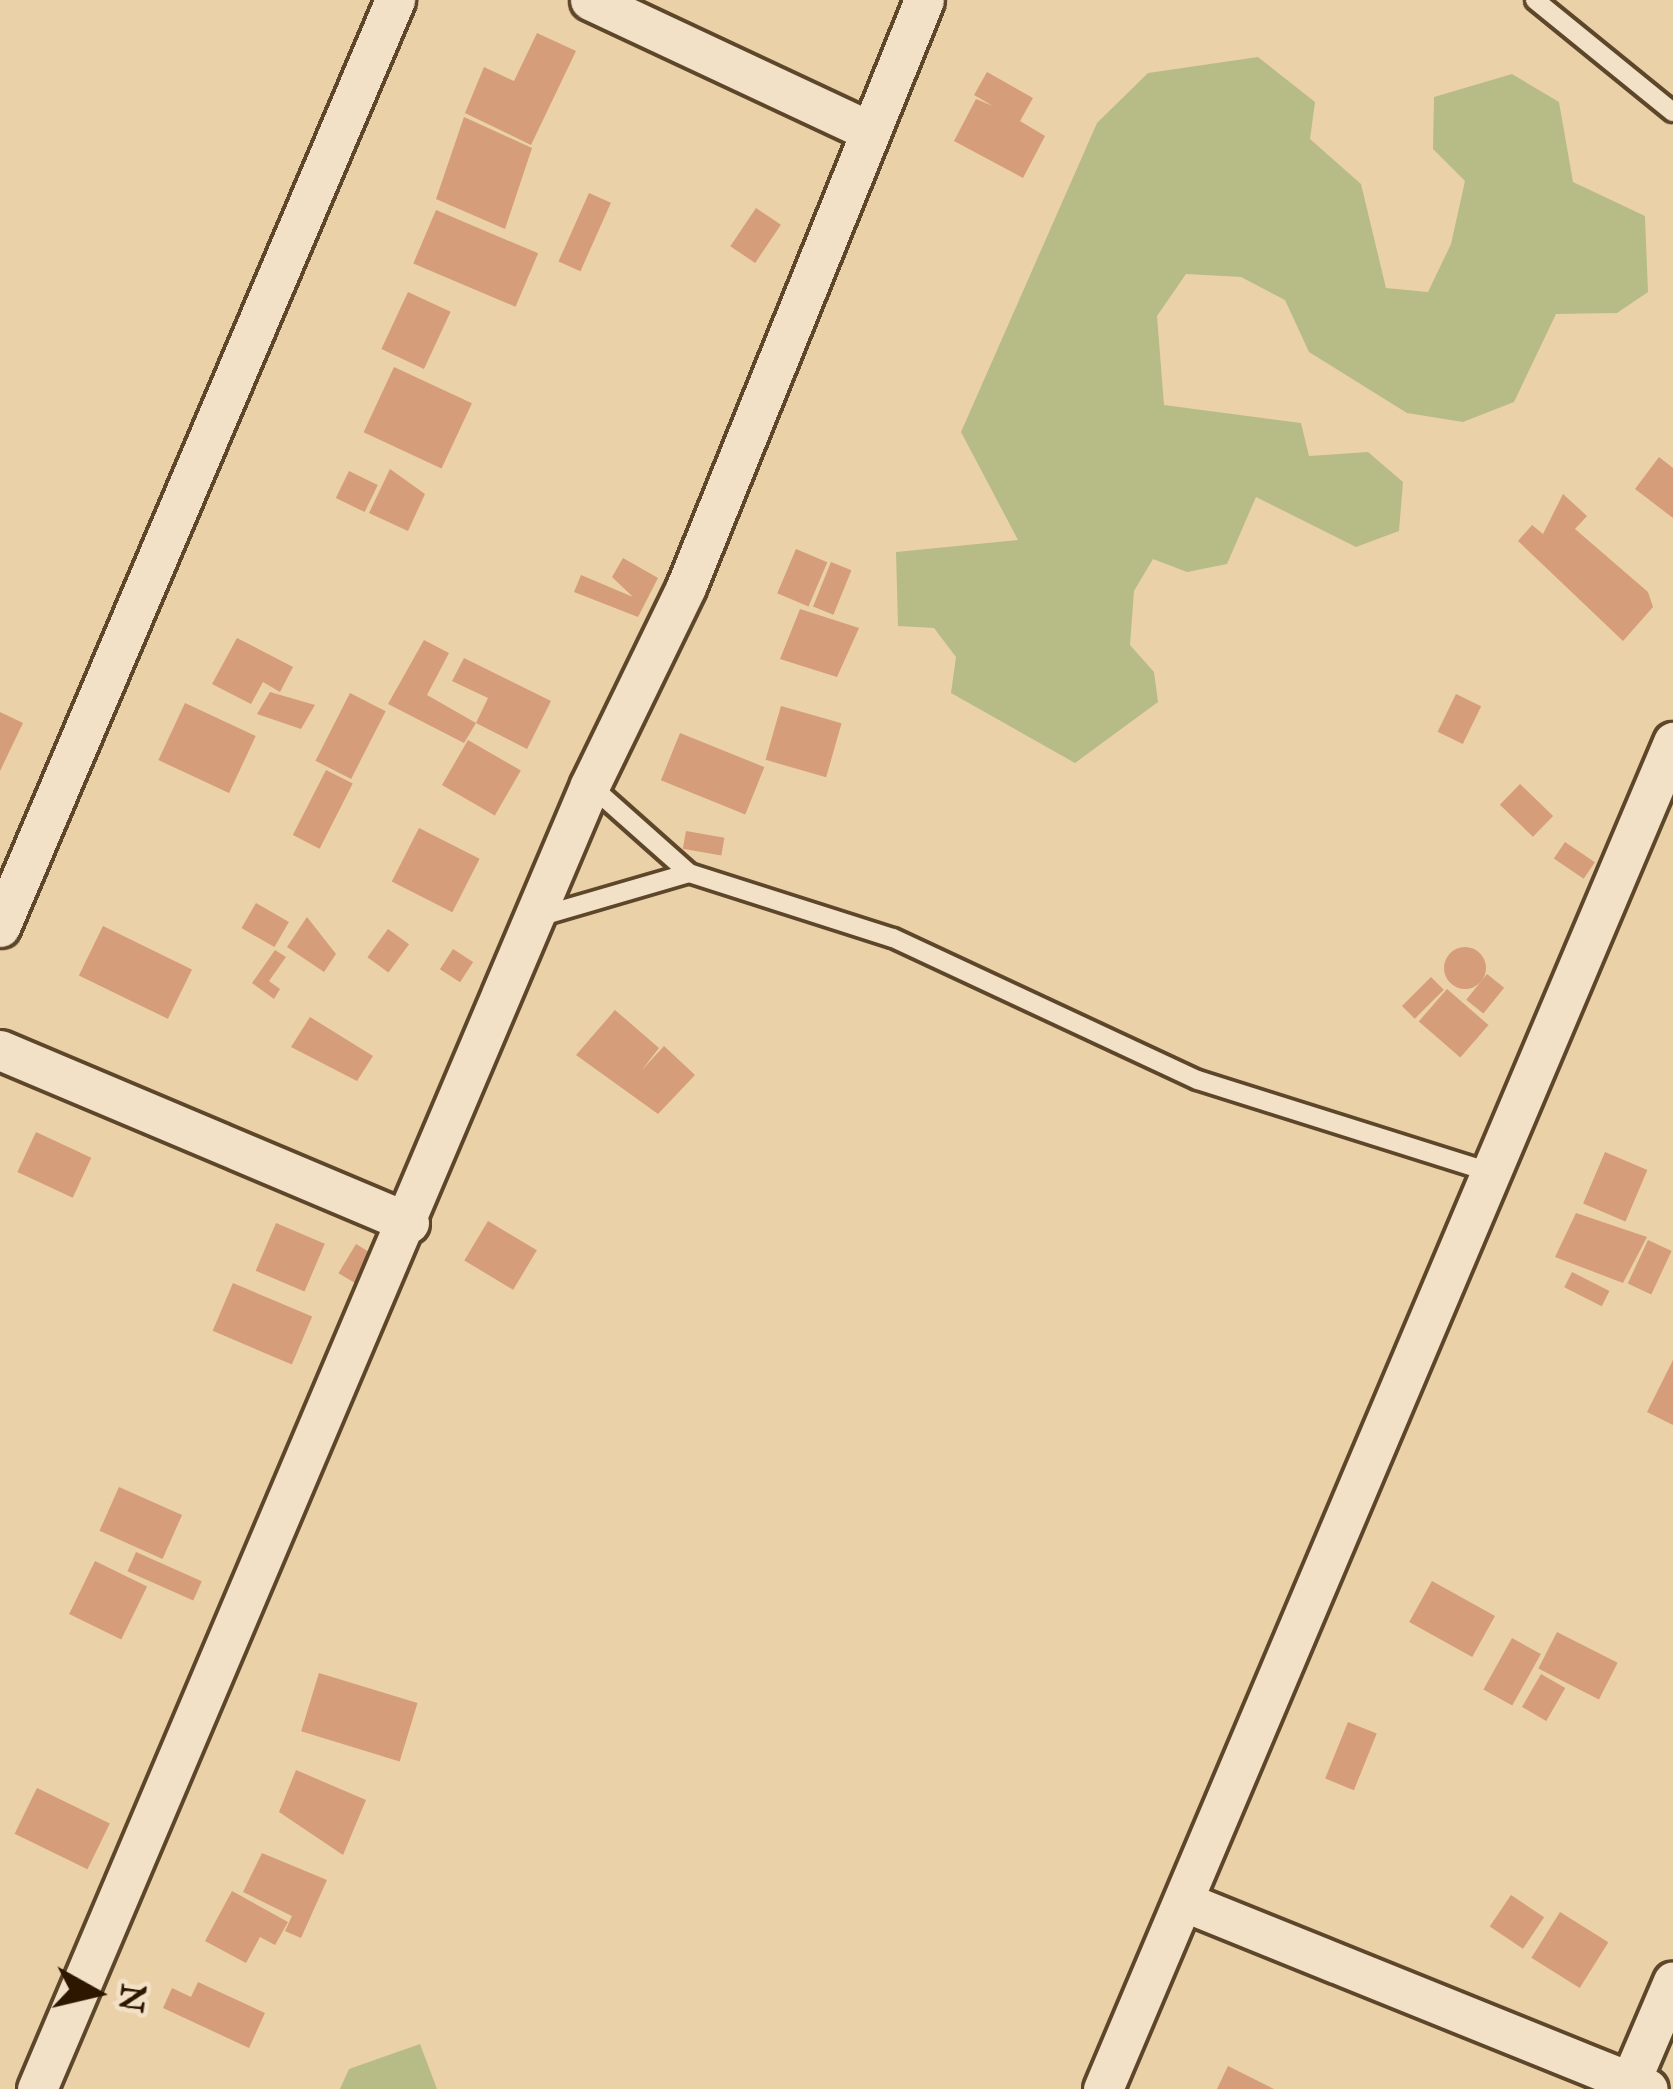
<!DOCTYPE html>
<style>
body{margin:0}
#map{position:relative;width:1673px;height:2089px;overflow:hidden;background:#ebd1a7;font-family:"IM FELL Great Primer",serif}
div>[style]{position:absolute}
[style*='--x']{left:calc(var(--x)*1px);top:calc(var(--y)*1px);width:calc(var(--w)*1px);rotate:calc(var(--a)*1deg)}
.green>*{inset:0;background:#b7bc87}
.building>*{inset:0;background:#d59d79;transform-origin:0 0}
.round{border-radius:50%}
.roads{filter:drop-shadow(3px 0 #5d462a) drop-shadow(-3px 0 #5d462a) drop-shadow(0 3px #5d462a) drop-shadow(0 -3px #5d462a)}
.lane>*{height:18px;margin:-9px;padding:0 9px;transform-origin:9px;border-radius:9px;background:#f2e1c6}
.street>*{height:39px;margin:-19.5px;padding:0 19.5px;transform-origin:19.5px;border-radius:19.5px;background:#f2e1c6}
span{translate:-50% -50%;white-space:nowrap;text-align:center;line-height:1.15;-webkit-text-stroke:12px #f2e1c6;paint-order:stroke}
.north{position:absolute;left:36px;top:1933px;width:120px;height:120px;-webkit-text-stroke:9px #f2e1c6;paint-order:stroke;rotate:98deg;font-size:33px;font-weight:700;line-height:48px;text-align:center;color:#2e1700}
.north::after{content:'';display:block;margin:auto;width:42px;height:54px;background:#2e1700;clip-path:polygon(50% 0,100% 100%,50% 72%,0 100%)}
</style>
<div id="map">
<div class="green">
<i style="clip-path:polygon(1258px 57px,1315px 102px,1310px 139px,1361px 184px,1386px 288px,1428px 292px,1451px 244px,1465px 181px,1433px 149px,1434px 97px,1512px 74px,1559px 102px,1573px 182px,1645px 216px,1648px 292px,1617px 313px,1556px 314px,1514px 402px,1463px 422px,1407px 413px,1309px 352px,1285px 300px,1241px 277px,1186px 274px,1157px 316px,1164px 405px,1301px 423px,1309px 456px,1368px 452px,1403px 482px,1399px 531px,1356px 547px,1256px 497px,1227px 564px,1187px 572px,1153px 559px,1134px 591px,1130px 645px,1154px 672px,1158px 702px,1075px 763px,951px 693px,956px 657px,934px 628px,898px 626px,896px 552px,1018px 540px,961px 432px,1097px 123px,1148px 73px)"></i>
<i style="clip-path:polygon(420px 2044px,437px 2089px,340px 2089px,349px 2069px)"></i>
</div>
<div class="building">
<i style="clip-path:polygon(537px 33px,576px 51px,531px 145px,465px 113px,484px 67px,514px 81px)"></i>
<i style="clip-path:polygon(987px 72px,1033px 98px,1020px 121px,1045px 136px,1023px 178px,954px 141px,976px 99px,993px 106px,974px 95px)"></i>
<i style="clip-path:polygon(464px 117px,532px 148px,505px 229px,436px 199px)"></i>
<i style="left:589px;top:193px;width:24px;height:75px;rotate:24deg"></i>
<i style="left:756px;top:208px;width:30px;height:46px;rotate:34deg"></i>
<i style="left:436px;top:210px;width:111px;height:58px;rotate:23deg"></i>
<i style="left:408px;top:292px;width:47px;height:63px;rotate:25deg"></i>
<i style="left:394px;top:367px;width:86px;height:72px;rotate:25deg"></i>
<i style="clip-path:polygon(1659px 457px,1673px 468px,1673px 518px,1635px 489px)"></i>
<i style="clip-path:polygon(390px 469px,425px 494px,408px 531px,369px 513px)"></i>
<i style="left:349px;top:471px;width:32px;height:30px;rotate:26deg"></i>
<i style="clip-path:polygon(1563px 494px,1587px 516px,1575px 529px,1648px 592px,1653px 607px,1623px 641px,1518px 541px,1532px 525px,1543px 534px)"></i>
<i style="left:796px;top:549px;width:34px;height:48px;rotate:23deg"></i>
<i style="clip-path:polygon(623px 558px,658px 578px,638px 617px,574px 592px,581px 575px,633px 597px,612px 577px)"></i>
<i style="left:831px;top:562px;width:22px;height:48px;rotate:22deg"></i>
<i style="clip-path:polygon(800px 609px,859px 628px,837px 677px,780px 659px)"></i>
<i style="clip-path:polygon(237px 638px,293px 667px,280px 692px,263px 682px,251px 704px,212px 684px)"></i>
<i style="clip-path:polygon(424px 640px,449px 653px,427px 695px,476px 723px,464px 743px,388px 704px)"></i>
<i style="clip-path:polygon(464px 658px,551px 701px,527px 749px,476px 723px,488px 698px,452px 681px)"></i>
<i style="clip-path:polygon(270px 692px,315px 705px,301px 729px,257px 714px)"></i>
<i style="left:350px;top:693px;width:40px;height:76px;rotate:27deg"></i>
<i style="left:1456px;top:694px;width:28px;height:42px;rotate:26deg"></i>
<i style="left:185px;top:703px;width:78px;height:63px;rotate:25deg"></i>
<i style="left:781px;top:706px;width:63px;height:56px;rotate:16deg"></i>
<i style="clip-path:polygon(0 712px,23px 723px,0 771px)"></i>
<i style="left:680px;top:733px;width:91px;height:51px;rotate:22deg"></i>
<i style="left:468px;top:740px;width:61px;height:52px;rotate:30deg"></i>
<i style="left:326px;top:770px;width:30px;height:73px;rotate:27deg"></i>
<i style="left:1520px;top:784px;width:46px;height:29px;rotate:44deg"></i>
<i style="left:419px;top:828px;width:68px;height:60px;rotate:27deg"></i>
<i style="left:686px;top:831px;width:39px;height:18px;rotate:10deg"></i>
<i style="left:1565px;top:842px;width:36px;height:20px;rotate:34deg"></i>
<i style="left:256px;top:903px;width:38px;height:29px;rotate:30deg"></i>
<i style="clip-path:polygon(307px 917px,336px 954px,324px 972px,287px 947px)"></i>
<i style="left:103px;top:926px;width:99px;height:55px;rotate:26deg"></i>
<i style="left:388px;top:929px;width:26px;height:35px;rotate:36deg"></i>
<i class="round" style="left:1444px;top:947px;width:42px;height:42px"></i>
<i style="left:453px;top:949px;width:24px;height:24px;rotate:33deg"></i>
<i style="clip-path:polygon(275px 950px,286px 957px,269px 981px,280px 989px,274px 999px,252px 983px)"></i>
<i style="left:1487px;top:974px;width:22px;height:33px;rotate:39deg"></i>
<i style="left:1431px;top:977px;width:18px;height:41px;rotate:45deg"></i>
<i style="left:1447px;top:989px;width:55px;height:43px;rotate:41deg"></i>
<i style="clip-path:polygon(615px 1010px,659px 1048px,641px 1071px,664px 1046px,695px 1075px,658px 1114px,576px 1055px)"></i>
<i style="clip-path:polygon(310px 1017px,373px 1056px,357px 1081px,291px 1047px)"></i>
<i style="left:36px;top:1132px;width:61px;height:44px;rotate:25deg"></i>
<i style="left:1605px;top:1152px;width:46px;height:56px;rotate:23deg"></i>
<i style="clip-path:polygon(1576px 1213px,1647px 1237px,1623px 1283px,1555px 1257px)"></i>
<i style="left:488px;top:1221px;width:57px;height:46px;rotate:31deg"></i>
<i style="left:276px;top:1223px;width:53px;height:52px;rotate:23deg"></i>
<i style="left:1648px;top:1240px;width:26px;height:48px;rotate:25deg"></i>
<i style="left:356px;top:1244px;width:29px;height:34px;rotate:31deg"></i>
<i style="left:1572px;top:1272px;width:42px;height:17px;rotate:27deg"></i>
<i style="left:233px;top:1283px;width:86px;height:52px;rotate:23deg"></i>
<i style="clip-path:polygon(1673px 1360px,1673px 1425px,1647px 1412px)"></i>
<i style="left:119px;top:1487px;width:69px;height:48px;rotate:24deg"></i>
<i style="left:136px;top:1552px;width:72px;height:21px;rotate:24deg"></i>
<i style="left:95px;top:1561px;width:58px;height:59px;rotate:26deg"></i>
<i style="left:1432px;top:1581px;width:72px;height:47px;rotate:29deg"></i>
<i style="left:1557px;top:1632px;width:68px;height:41px;rotate:27deg"></i>
<i style="left:1512px;top:1638px;width:33px;height:59px;rotate:29deg"></i>
<i style="left:319px;top:1673px;width:103px;height:61px;rotate:17deg"></i>
<i style="left:1541px;top:1674px;width:28px;height:38px;rotate:30deg"></i>
<i style="left:1348px;top:1722px;width:31px;height:61px;rotate:22deg"></i>
<i style="clip-path:polygon(296px 1770px,366px 1800px,343px 1855px,279px 1812px)"></i>
<i style="left:37px;top:1788px;width:81px;height:51px;rotate:26deg"></i>
<i style="clip-path:polygon(262px 1853px,327px 1880px,301px 1938px,285px 1931px,292px 1916px,243px 1892px)"></i>
<i style="clip-path:polygon(232px 1891px,288px 1922px,275px 1945px,260px 1937px,246px 1963px,205px 1941px)"></i>
<i style="left:1511px;top:1895px;width:40px;height:38px;rotate:34deg"></i>
<i style="left:1560px;top:1912px;width:57px;height:54px;rotate:32deg"></i>
<i style="clip-path:polygon(198px 1982px,265px 2013px,249px 2048px,163px 2008px,172px 1988px,191px 1997px)"></i>
<i style="clip-path:polygon(1228px 2066px,1274px 2089px,1217px 2089px)"></i>
</div>
<div class="roads">
<div class="lane">
<i style="--x:1535;--y:0;--w:178;--a:39.1"></i>
<i style="--x:590;--y:785;--w:132;--a:41.6"></i>
<i style="--x:689;--y:873;--w:214;--a:17.7"></i>
<i style="--x:893;--y:938;--w:336;--a:25"></i>
<i style="--x:1198;--y:1080;--w:303;--a:17.5"></i>
<i style="--x:538;--y:917;--w:157;--a:-16.2"></i>
</div>
<div class="street">
<i style="--x:590;--y:0;--w:306;--a:25.1"></i>
<i style="--x:0;--y:927;--w:1008;--a:-66.92"></i>
<i style="--x:0;--y:1050;--w:444;--a:22.9"></i>
<i style="--x:1185;--y:1902;--w:499;--a:22"></i>
<i style="--x:37;--y:2089;--w:1416;--a:-67.02"></i>
<i style="--x:590;--y:785;--w:220;--a:-64.1"></i>
<i style="--x:686;--y:587;--w:633;--a:-67.93"></i>
<i style="--x:1103;--y:2089;--w:1463;--a:-67.06"></i>
<i style="--x:1627;--y:2089;--w:117;--a:-66.9"></i>
</div>
</div>
<div class="north">N</div>
</div>
